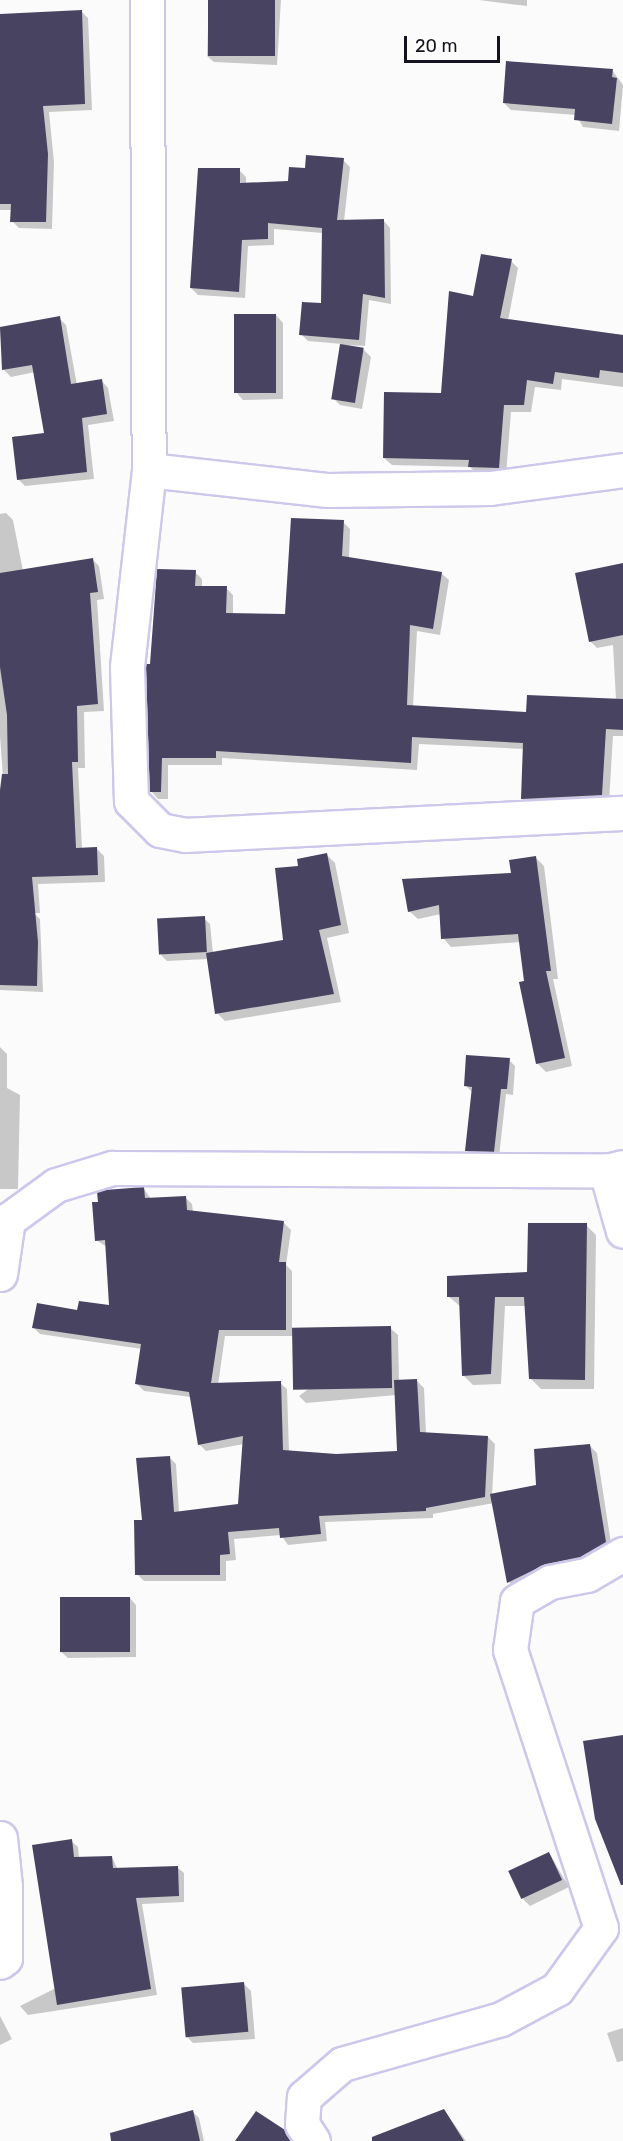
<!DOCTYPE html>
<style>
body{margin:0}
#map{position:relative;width:623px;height:2141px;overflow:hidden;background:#fbfbfb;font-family:Rubik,sans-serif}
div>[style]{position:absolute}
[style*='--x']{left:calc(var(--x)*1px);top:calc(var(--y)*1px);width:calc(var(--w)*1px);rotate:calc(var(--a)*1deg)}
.shadow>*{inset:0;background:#0003}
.building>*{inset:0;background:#484360;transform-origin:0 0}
.roads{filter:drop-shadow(2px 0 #ccc8eb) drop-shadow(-2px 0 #ccc8eb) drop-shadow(0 2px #ccc8eb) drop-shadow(0 -2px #ccc8eb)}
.street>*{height:33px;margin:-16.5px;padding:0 16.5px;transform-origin:16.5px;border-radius:16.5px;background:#fff}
span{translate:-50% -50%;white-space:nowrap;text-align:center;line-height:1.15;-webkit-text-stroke:6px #fff;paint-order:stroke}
.scale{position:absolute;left:404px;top:36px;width:96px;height:27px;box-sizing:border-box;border:3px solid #15131f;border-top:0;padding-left:8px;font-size:18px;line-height:21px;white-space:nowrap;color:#15131f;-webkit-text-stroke:4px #fff;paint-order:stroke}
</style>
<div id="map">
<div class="shadow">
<i style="clip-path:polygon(209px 0,281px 0,277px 65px,214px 62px,207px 56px)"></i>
<i style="clip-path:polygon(479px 0,527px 0,527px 6px)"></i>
<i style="clip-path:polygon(81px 11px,88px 18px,92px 110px,49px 112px,54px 162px,52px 229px,19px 228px,12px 221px,12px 210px,0 210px,0 15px)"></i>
<i style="clip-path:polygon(612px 70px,623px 85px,619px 131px,583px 127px,576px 115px,511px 110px,504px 103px)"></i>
<i style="clip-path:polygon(343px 160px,350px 167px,344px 221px,384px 221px,390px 228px,391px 304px,369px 300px,365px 346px,347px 345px,364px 350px,371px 357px,362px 409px,340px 405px,333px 398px,342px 344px,308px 341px,301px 334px,322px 305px,323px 233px,274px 229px,274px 245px,248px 246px,245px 298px,198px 295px,191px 288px,239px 170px,246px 177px,246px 184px,289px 183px,307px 170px)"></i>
<i style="clip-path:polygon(511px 261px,518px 268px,508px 321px,623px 335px,623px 387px,562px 379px,561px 390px,535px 387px,531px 412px,511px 412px,506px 475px,477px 474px,470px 467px,392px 465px,384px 458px,442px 395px,474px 297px)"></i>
<i style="clip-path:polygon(276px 315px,283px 323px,283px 399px,243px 400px,236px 392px)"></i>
<i style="clip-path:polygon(59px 318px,66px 325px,77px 385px,101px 380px,108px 388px,114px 421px,88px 425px,94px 479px,25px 486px,18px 479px,14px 436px,46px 437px,35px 372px,11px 377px,4px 370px,0 328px)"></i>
<i style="clip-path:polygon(6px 513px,13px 520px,23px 571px,92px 559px,99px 566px,104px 599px,97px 600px,104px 711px,84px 712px,85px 768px,78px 768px,82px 849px,97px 849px,104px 856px,105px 882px,38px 884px,40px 913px,34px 913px,40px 919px,43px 992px,0 990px,0 791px,4px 791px,0 736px,0 514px)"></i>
<i style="clip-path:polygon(343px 522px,350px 529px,349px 559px,441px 573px,449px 580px,440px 635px,417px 631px,413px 707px,527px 714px,616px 700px,613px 645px,597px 648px,590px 641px,623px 565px,623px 736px,613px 736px,609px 802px,529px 806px,522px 799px,524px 749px,419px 744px,417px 770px,222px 758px,222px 765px,168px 765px,168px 799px,158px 799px,151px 791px,152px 665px,195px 572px,202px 579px,202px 587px,226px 588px,233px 595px,233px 614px,286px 615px)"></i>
<i style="clip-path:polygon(326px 854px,335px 863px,349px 933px,327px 938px,341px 1002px,225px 1021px,217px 1013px,208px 959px,167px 961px,161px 955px,204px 918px,210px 924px,213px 953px,285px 941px,300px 867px)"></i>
<i style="clip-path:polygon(536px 858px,544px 866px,558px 979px,553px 979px,572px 1066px,546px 1072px,537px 1063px,521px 942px,451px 947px,443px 938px,441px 914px,418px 919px,409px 911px,512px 874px)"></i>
<i style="clip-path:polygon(0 1047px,7px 1054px,7px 1088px,20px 1095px,18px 1189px,0 1189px)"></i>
<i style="clip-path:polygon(509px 1060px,515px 1066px,513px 1095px,506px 1094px,499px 1157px,473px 1157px,467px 1151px,473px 1093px,466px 1086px)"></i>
<i style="clip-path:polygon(144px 1189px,151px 1199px,185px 1197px,192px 1204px,193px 1212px,284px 1223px,291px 1230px,286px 1265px,292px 1271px,292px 1336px,225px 1336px,218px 1385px,280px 1383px,287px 1389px,289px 1452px,336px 1455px,398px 1453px,396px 1395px,306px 1403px,299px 1396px,390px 1328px,398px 1335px,399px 1382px,417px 1381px,424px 1388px,426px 1434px,488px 1437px,495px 1444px,492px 1495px,538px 1486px,590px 1446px,597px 1453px,612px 1550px,516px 1589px,509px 1582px,494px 1503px,433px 1514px,433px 1518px,325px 1522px,327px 1541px,288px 1545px,281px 1535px,234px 1539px,236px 1560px,226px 1561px,226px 1581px,144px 1581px,137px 1574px,143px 1522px,169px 1457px,176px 1464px,179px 1512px,239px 1506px,244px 1444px,206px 1451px,199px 1444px,191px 1397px,144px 1391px,137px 1384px,142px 1349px,40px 1334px,33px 1327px,78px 1311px,110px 1307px,107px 1247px,96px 1240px,100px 1203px)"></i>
<i style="clip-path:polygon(586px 1225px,596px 1235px,594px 1389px,541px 1389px,531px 1379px,526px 1306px,505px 1306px,501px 1384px,473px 1385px,463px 1375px,461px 1307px,449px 1297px,528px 1274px)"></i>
<i style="clip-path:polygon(130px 1598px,136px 1605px,136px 1657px,68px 1658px,61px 1652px)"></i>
<i style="clip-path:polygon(71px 1841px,78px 1847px,79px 1858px,112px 1857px,118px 1870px,177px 1867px,184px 1873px,184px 1902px,142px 1904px,157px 1995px,28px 2015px,20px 2006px,62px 1985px)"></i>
<i style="clip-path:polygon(549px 1853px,569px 1887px,530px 1906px,523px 1899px)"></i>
<i style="clip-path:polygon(244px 1984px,251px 1991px,255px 2039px,193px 2043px,186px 2036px)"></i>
<i style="clip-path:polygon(0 2016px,12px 2039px,0 2045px)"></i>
<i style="clip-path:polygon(623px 2028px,623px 2061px,617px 2062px,607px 2033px)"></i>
<i style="clip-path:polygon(444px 2110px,466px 2141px,385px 2141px)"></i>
<i style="clip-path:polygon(193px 2112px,199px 2118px,204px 2141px,143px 2141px)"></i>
</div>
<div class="building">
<i style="left:208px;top:0;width:67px;height:56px"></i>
<i style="clip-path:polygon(82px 10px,85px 104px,43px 106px,48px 154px,46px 222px,10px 222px,11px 204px,0 204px,0 14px)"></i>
<i style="clip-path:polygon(506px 61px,613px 69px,612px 77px,617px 78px,612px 124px,574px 120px,575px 109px,503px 103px)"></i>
<i style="clip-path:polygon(306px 155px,344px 158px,337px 220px,384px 219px,385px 298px,363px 294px,359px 340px,299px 335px,302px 302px,321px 303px,322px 228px,268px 223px,268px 239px,242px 240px,239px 292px,190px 288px,198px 168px,240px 168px,240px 183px,288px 181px,289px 167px,305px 168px)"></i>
<i style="clip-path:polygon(481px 254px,512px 259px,500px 318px,623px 335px,623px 373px,600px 370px,599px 378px,555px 372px,553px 384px,527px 380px,524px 405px,504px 405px,499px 468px,468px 467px,469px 460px,383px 458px,384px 392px,441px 393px,449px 291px,473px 296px)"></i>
<i style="left:234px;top:314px;width:42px;height:79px"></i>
<i style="clip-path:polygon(60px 316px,71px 384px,102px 379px,107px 414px,82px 418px,87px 472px,17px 480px,12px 437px,44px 433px,32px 365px,2px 370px,0 327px)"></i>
<i style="left:340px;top:344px;width:24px;height:56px;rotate:9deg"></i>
<i style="clip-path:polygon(291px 518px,344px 520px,342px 556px,442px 572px,433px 629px,410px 625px,407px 705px,526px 712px,527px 695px,623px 699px,623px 730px,606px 729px,602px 795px,521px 799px,523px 743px,412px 737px,411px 763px,216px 751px,216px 758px,162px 758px,161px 792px,149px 792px,146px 674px,146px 664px,150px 664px,157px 569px,196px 570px,195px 586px,227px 586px,226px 613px,285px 614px)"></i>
<i style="clip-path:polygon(93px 558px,98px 592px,90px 593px,98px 704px,77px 706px,78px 762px,72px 762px,76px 848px,97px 847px,98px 875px,32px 877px,38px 942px,37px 986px,0 985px,0 790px,2px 774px,8px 774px,7px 715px,0 667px,0 573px)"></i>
<i style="clip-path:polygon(623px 563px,623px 635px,589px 642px,575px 573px)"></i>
<i style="clip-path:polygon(327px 853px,341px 925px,319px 930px,334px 994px,215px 1014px,206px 953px,283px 940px,275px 868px,298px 866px,297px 859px)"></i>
<i style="clip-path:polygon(536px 856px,551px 971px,546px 971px,565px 1058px,536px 1064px,519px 982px,524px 981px,518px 934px,441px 939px,439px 905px,408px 912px,402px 879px,511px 873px,509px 860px)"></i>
<i style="left:205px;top:916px;width:36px;height:48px;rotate:87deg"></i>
<i style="clip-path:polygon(466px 1055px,510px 1058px,507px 1089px,501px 1089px,494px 1152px,465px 1151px,472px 1087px,464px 1086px)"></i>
<i style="clip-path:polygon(144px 1187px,145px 1198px,186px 1196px,187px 1210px,284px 1221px,279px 1262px,286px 1262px,286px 1330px,219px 1330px,211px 1383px,281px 1381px,283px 1450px,336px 1454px,397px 1451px,394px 1380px,417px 1379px,420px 1432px,488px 1436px,485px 1497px,426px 1508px,426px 1511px,319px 1516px,321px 1534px,280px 1538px,279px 1528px,228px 1532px,230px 1554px,220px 1555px,220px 1575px,135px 1575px,134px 1520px,142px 1520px,136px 1458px,170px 1456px,174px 1512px,238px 1504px,243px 1436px,198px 1445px,189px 1392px,135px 1384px,141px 1344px,32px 1328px,37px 1303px,77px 1310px,79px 1301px,109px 1305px,105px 1240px,95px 1241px,92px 1202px,98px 1202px,97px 1192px,105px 1190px)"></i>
<i style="clip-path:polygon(528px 1223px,587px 1223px,585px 1380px,529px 1379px,524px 1297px,495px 1297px,491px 1374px,462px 1376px,459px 1297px,447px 1297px,447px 1276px,527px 1272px)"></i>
<i style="left:391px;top:1326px;width:62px;height:99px;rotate:89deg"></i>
<i style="clip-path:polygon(590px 1444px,606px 1542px,580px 1557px,546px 1564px,507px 1583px,490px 1494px,536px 1485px,534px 1449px)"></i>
<i style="left:130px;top:1597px;width:55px;height:70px;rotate:90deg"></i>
<i style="clip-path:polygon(623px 1735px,623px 1885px,621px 1885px,595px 1819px,583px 1741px)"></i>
<i style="clip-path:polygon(72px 1839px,74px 1857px,112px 1856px,113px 1868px,178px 1866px,179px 1896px,136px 1898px,151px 1989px,57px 2005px,32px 1845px)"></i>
<i style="left:549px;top:1852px;width:31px;height:45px;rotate:65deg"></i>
<i style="left:244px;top:1982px;width:50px;height:63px;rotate:85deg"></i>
<i style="clip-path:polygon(444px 2109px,464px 2141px,372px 2141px,372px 2137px)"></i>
<i style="clip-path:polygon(193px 2110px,200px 2141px,111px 2141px,110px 2133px)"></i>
<i style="clip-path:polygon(256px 2111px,285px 2130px,291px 2141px,235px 2141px)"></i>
</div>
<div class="roads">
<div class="street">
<i style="--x:147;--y:0;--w:470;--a:89.8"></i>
<i style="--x:149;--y:470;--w:180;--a:6.4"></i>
<i style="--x:328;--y:490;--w:162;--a:-0.7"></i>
<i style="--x:490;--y:488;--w:134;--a:-7.7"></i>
<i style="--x:149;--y:470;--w:198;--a:96.4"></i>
<i style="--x:127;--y:667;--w:134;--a:88.3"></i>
<i style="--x:131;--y:801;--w:41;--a:45"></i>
<i style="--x:160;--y:830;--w:26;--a:11"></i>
<i style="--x:186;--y:835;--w:438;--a:-2.9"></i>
<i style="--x:606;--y:1171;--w:62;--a:74.2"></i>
<i style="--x:0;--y:1274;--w:55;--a:-81.6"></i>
<i style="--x:8;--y:1220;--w:59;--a:-36.1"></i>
<i style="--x:56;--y:1185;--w:59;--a:-16.9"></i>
<i style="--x:112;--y:1168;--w:494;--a:0.3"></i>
<i style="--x:606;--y:1171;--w:17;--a:-13"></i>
<i style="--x:0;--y:1838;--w:48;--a:84.1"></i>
<i style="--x:5;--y:1886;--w:72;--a:90"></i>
<i style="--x:5;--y:1958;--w:6;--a:141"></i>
<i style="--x:313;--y:2141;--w:20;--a:-123"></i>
<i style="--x:302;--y:2124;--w:27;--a:-86"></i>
<i style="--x:304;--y:2097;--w:50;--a:-41"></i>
<i style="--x:342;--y:2064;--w:165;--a:-15.8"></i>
<i style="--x:501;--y:2019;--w:64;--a:-28.2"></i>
<i style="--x:557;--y:1989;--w:75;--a:-54.2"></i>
<i style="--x:601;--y:1928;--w:293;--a:-108.1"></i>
<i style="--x:510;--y:1650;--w:49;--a:-81.9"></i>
<i style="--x:517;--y:1601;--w:38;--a:-30"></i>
<i style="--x:550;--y:1582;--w:38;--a:-11"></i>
<i style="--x:587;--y:1575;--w:42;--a:-30.3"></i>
</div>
</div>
<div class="scale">20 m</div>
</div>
